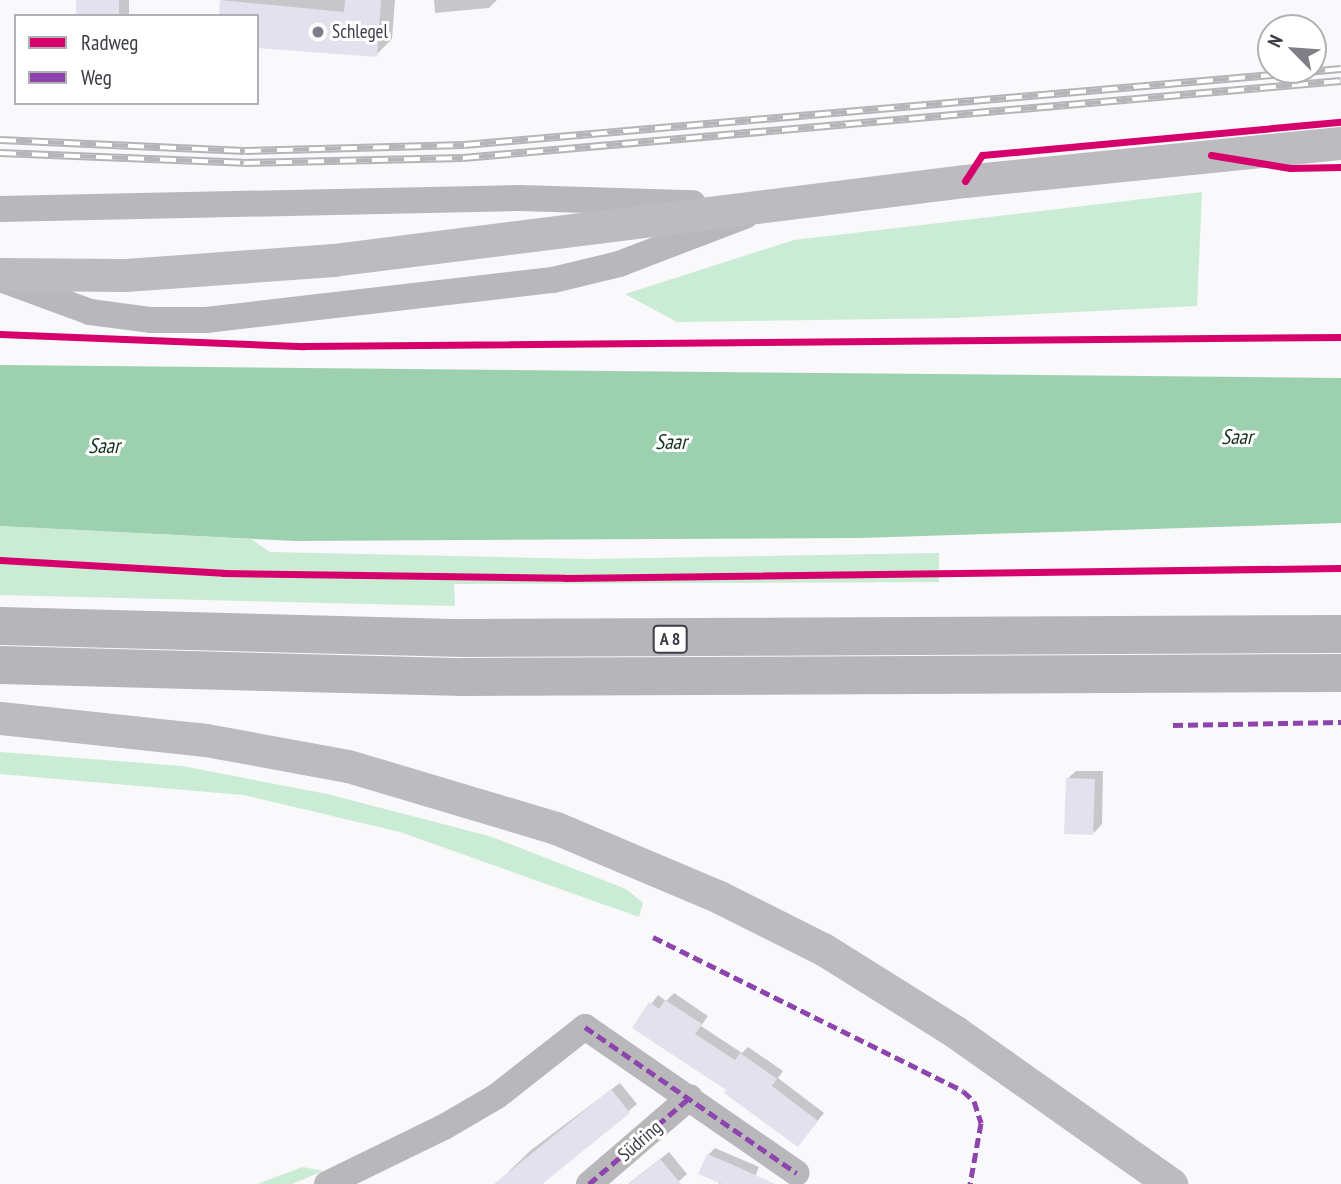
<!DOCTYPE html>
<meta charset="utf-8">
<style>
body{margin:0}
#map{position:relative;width:1341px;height:1184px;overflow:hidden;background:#f9f8fb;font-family:"PT Sans Narrow",sans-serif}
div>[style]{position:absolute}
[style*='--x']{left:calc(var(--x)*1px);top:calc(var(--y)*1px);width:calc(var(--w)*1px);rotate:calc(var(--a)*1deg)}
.green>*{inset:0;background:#caebd4}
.water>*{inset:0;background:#9dd0ae}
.shadow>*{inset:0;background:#0003;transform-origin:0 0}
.building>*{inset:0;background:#e4e1ee;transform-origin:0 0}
.minor>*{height:26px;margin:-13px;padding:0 13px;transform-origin:13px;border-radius:13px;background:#b8b7ba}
.major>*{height:33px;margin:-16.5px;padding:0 16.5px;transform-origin:16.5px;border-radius:16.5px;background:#bcbbbf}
.highway>*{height:38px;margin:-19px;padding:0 19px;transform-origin:19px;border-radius:19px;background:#b6b5b9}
.rail>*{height:8px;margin-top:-4px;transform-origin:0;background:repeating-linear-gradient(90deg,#fff 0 16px,#b5b4b7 0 32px);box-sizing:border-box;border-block:2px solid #b5b4b7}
.quiet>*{height:5px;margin-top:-2.5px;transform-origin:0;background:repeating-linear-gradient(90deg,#8e44ad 0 10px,transparent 0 15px)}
.cycleway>*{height:7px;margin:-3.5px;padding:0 3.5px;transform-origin:3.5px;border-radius:3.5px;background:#d6006c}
.dots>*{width:19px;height:19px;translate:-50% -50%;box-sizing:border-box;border:4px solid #fff;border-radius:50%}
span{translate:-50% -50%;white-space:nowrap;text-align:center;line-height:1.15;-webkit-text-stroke:6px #fff;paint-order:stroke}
.shield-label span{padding:2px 5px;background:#fff;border:2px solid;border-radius:5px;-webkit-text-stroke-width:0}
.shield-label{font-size:18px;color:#3d3b45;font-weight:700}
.poi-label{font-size:19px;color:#3d3b45}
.left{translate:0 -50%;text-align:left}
.street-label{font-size:19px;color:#3d3b45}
.water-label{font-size:21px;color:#14341f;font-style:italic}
.legend{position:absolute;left:14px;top:14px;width:245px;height:91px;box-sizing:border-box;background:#fff;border:2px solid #b1b1b5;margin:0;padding:9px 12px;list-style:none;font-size:21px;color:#3d3b45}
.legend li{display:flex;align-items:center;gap:14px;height:35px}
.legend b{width:35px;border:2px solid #b1b1b5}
.north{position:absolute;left:1257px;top:14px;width:70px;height:70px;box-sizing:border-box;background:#fff;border:2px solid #b1b1b5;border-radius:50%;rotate:295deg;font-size:19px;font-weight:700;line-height:28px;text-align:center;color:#3d3b45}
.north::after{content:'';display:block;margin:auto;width:24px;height:32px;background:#7f7d85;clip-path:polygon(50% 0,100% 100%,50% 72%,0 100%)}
</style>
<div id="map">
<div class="green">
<i style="clip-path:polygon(1202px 192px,1197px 306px,954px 318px,677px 322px,625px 294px,794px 240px)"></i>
<i style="clip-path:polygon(0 526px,251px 539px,270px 552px,589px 559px,939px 553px,939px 582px,454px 584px,455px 606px,0 595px)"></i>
<i style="clip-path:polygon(0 752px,182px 766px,327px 794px,489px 836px,626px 889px,643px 903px,639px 917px,400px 832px,243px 795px,0 774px)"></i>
<i style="clip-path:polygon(303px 1167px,323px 1171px,292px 1184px,257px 1184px)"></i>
</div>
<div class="water">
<i style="clip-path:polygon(0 365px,1341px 378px,1341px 523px,860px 538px,295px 541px,0 526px)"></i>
</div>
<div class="shadow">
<i style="left:78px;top:0;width:51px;height:16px"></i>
<i style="clip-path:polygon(222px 0,395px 0,392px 39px,376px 55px,257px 16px,221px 16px)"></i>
<i style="clip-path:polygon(434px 0,497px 0,489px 8px,435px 13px)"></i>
<i style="clip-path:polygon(1076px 771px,1103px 771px,1102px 824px,1094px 833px,1067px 779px)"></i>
<i style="clip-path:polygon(674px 993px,708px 1016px,701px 1026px,742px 1053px,748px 1047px,783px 1071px,778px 1078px,824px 1113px,798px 1145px,729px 1089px,634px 1027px,658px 995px,666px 1001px)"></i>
<i style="clip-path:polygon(620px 1083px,637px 1104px,542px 1184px,496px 1184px,531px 1150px)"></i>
<i style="clip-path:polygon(715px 1148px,759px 1167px,752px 1184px,719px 1184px,708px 1155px)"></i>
<i style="clip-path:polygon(669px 1152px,687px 1174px,676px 1184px,628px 1184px)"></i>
</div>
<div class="building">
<i style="left:76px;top:0;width:43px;height:16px"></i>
<i style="clip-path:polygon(220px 0,344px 12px,345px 0,381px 0,377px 57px,257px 48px,257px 16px,219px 16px)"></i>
<i style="left:1066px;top:778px;width:29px;height:56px;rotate:2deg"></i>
<i style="clip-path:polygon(665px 1000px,702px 1024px,695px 1034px,735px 1060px,740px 1053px,777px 1079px,772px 1086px,818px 1121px,798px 1147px,724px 1093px,726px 1090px,632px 1028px,649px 1002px,659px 1009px)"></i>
<i style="clip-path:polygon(611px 1089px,630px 1113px,542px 1184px,494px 1184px)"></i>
<i style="clip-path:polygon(707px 1154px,731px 1164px,775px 1184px,722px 1184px,698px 1174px)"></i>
<i style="clip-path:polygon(660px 1159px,681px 1184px,629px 1184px)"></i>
</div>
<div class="minor">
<i style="--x:0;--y:209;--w:520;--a:-1.21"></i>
<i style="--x:520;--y:198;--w:173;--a:1.7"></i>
<i style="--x:0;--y:279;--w:96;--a:20.1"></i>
<i style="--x:90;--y:312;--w:62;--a:7.5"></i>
<i style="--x:151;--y:320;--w:55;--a:0"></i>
<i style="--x:206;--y:320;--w:349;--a:-6.6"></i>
<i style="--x:553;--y:280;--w:68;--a:-13.6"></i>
<i style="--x:619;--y:264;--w:135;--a:-20.9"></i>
<i style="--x:327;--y:1184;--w:130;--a:-26"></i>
<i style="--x:444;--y:1127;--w:61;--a:-30.3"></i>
<i style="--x:497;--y:1096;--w:112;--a:-38.1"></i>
<i style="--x:585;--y:1027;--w:257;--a:34.6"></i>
<i style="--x:589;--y:1184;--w:133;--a:-40.7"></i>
</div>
<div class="major">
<i style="--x:0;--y:274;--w:125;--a:0.5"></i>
<i style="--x:125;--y:275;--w:209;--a:-4.1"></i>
<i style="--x:333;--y:260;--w:637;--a:-7.13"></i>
<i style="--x:965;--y:181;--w:378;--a:-5.8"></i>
<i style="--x:0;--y:718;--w:207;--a:6.1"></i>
<i style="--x:206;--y:740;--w:144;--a:10.4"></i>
<i style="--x:348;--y:766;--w:217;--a:16.6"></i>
<i style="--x:556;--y:828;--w:177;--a:22.9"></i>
<i style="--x:719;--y:897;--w:116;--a:26.6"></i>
<i style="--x:823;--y:949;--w:155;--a:32"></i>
<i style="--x:954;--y:1031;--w:266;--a:35.2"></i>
</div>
<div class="highway">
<i style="--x:0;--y:626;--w:463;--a:1.5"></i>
<i style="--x:463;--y:638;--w:878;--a:-0.26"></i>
<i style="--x:0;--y:665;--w:463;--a:1.5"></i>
<i style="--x:463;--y:677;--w:878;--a:-0.26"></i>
</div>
<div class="rail">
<i style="--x:0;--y:140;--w:245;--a:2.6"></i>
<i style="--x:245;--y:151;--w:219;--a:-1.6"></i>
<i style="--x:464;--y:145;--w:880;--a:-4.95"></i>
<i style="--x:0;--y:153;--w:244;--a:2.3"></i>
<i style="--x:244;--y:163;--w:219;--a:-1.3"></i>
<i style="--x:463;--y:158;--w:881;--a:-5.01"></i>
</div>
<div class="quiet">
<i style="--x:1173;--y:725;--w:168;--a:-1"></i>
<i style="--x:653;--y:937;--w:346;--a:26.4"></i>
<i style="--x:963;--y:1091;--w:15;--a:42"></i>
<i style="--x:974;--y:1101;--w:23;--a:72"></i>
<i style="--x:981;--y:1123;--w:62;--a:100.2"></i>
<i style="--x:585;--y:1027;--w:257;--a:34.6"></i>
<i style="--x:589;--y:1184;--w:133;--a:-40.7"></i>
</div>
<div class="cycleway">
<i style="--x:1211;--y:155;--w:80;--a:9.3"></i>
<i style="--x:1290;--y:168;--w:51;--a:-1.1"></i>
<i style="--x:965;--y:181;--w:31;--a:-57"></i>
<i style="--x:982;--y:155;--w:361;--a:-5.3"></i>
<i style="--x:0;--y:334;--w:304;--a:2.3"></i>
<i style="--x:304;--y:346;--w:1037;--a:-0.5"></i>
<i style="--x:0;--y:560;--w:223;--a:3.3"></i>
<i style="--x:223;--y:573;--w:342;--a:0.8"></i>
<i style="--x:565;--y:578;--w:776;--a:-0.74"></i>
</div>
<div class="dots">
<i style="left:318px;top:32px;background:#7f7d85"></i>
</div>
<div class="shield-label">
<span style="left:670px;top:639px">A 8</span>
</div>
<div class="poi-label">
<span class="left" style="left:332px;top:32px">Schlegel</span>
</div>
<div class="street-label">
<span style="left:640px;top:1141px;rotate:-41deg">Südring</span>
</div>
<div class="water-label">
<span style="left:1237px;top:437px">Saar</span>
<span style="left:671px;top:442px">Saar</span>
<span style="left:104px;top:446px">Saar</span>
</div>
<ul class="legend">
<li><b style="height:9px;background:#d6006c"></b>Radweg</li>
<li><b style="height:9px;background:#8e44ad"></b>Weg</li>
</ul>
<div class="north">N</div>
</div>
